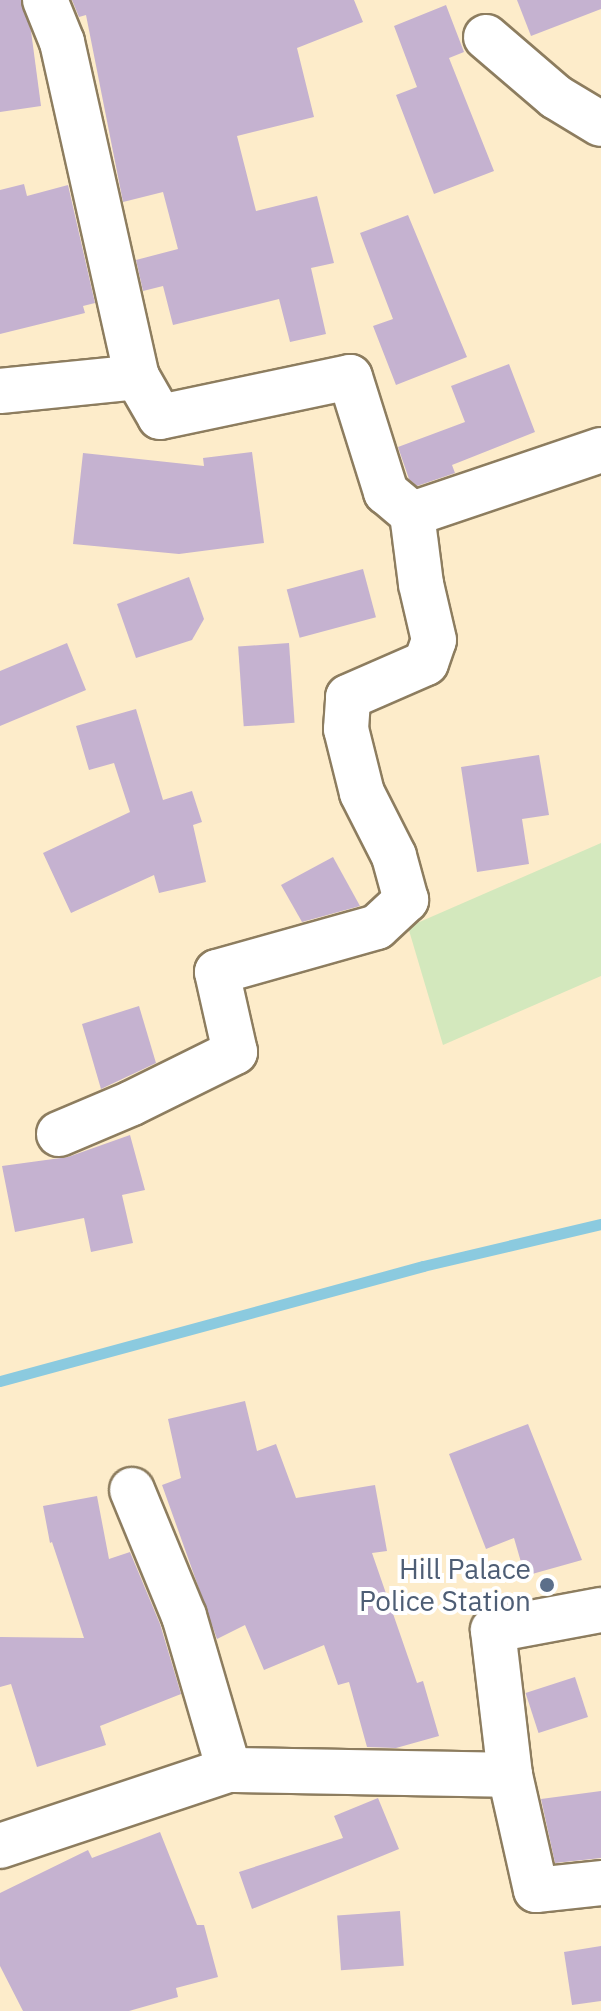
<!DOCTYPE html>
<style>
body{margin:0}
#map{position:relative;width:601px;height:2011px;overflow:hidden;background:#fdecca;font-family:"IBM Plex Sans",sans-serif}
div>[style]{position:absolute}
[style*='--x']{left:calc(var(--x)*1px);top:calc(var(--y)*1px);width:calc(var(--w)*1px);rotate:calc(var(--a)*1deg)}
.green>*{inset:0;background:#d3e8bd}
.stream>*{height:11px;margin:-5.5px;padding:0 5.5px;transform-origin:5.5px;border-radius:5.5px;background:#8bcadf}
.building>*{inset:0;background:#c5b2d0;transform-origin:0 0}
.roads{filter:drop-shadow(2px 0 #8d7d5f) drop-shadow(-2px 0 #8d7d5f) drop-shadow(0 2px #8d7d5f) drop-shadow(0 -2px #8d7d5f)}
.minor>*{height:44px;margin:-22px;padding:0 22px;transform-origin:22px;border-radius:22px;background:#fff}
.dots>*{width:22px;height:22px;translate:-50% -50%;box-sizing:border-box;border:4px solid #fff;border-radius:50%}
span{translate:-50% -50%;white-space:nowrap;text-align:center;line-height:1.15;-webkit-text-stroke:8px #fff;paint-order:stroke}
.service-label{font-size:28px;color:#4e5e75}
.right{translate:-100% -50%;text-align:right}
</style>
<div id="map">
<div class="green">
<i style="clip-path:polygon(601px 843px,601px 976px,443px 1045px,408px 927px)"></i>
</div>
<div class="stream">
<i style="--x:0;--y:1381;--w:438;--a:-15.2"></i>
<i style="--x:423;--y:1266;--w:183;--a:-13.3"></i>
</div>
<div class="building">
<i style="clip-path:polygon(0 0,21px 0,31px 31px,41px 106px,0 112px)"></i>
<i style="clip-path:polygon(72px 0,354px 0,363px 22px,297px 48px,314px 117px,237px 136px,256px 211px,317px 196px,334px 263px,311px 268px,326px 334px,290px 342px,279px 299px,173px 325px,163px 286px,143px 291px,136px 260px,178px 249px,163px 192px,123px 202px,86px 15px,79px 17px)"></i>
<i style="clip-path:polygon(517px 0,601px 0,601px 9px,531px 36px)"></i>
<i style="clip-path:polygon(446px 5px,464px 52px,449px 58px,494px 171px,434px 194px,396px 95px,417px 87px,394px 26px)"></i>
<i style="clip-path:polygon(24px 184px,27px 196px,68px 185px,95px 303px,83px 306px,85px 313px,0 334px,0 190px)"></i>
<i style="clip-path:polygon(408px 215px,467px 357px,396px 385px,373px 326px,393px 319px,360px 233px)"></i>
<i style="clip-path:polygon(509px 364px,535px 432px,452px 465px,455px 473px,417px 486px,409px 479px,398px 447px,465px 422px,451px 386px)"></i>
<i style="clip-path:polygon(252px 452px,264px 543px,179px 554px,73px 544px,83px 453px,204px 466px,203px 458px)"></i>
<i style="left:363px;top:569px;width:50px;height:79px;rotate:75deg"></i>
<i style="clip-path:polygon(189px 577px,204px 619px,192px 640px,136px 658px,117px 604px)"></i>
<i style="clip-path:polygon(67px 643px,86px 690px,0 726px,0 671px)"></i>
<i style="left:289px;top:643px;width:80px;height:51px;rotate:86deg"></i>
<i style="clip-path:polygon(136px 709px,163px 800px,192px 791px,202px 822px,193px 825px,206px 882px,159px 893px,154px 875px,71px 913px,43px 853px,130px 812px,114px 763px,89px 770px,76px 726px)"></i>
<i style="clip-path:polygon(539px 755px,549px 815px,522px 819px,529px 864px,477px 872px,461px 767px)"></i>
<i style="clip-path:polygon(333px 857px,360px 906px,302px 922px,281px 885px)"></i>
<i style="clip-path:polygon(139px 1006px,156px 1063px,101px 1089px,82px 1024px)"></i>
<i style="clip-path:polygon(130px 1135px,145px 1190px,122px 1195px,133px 1243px,91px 1252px,84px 1218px,15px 1232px,2px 1166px,68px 1157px)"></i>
<i style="clip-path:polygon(245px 1401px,257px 1451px,276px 1444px,296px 1498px,375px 1485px,387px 1551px,372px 1553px,417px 1683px,423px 1681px,439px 1736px,396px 1748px,367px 1747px,349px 1682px,338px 1685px,324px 1645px,264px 1670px,245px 1625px,217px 1639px,162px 1485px,181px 1478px,168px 1419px)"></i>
<i style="clip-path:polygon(528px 1424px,582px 1560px,525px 1576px,514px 1538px,486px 1549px,449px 1454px)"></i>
<i style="clip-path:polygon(97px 1496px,109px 1559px,130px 1552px,160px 1624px,181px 1694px,100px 1726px,106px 1745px,37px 1767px,11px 1684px,0 1687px,0 1637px,84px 1638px,52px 1542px,50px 1543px,43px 1506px)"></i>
<i style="left:575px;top:1677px;width:42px;height:52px;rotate:72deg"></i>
<i style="clip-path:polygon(601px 1791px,601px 1858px,555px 1863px,541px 1799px)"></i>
<i style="clip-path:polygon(378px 1798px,399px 1849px,252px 1909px,239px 1872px,343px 1838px,334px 1816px)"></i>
<i style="clip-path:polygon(160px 1832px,197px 1925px,204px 1925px,218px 1977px,176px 1988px,178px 1997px,129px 2011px,23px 2011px,0 1966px,0 1893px,88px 1850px,92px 1858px)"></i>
<i style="left:400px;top:1911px;width:55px;height:63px;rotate:86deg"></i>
<i style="clip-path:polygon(601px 1946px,601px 2001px,572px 2005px,564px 1952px)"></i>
</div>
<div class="roads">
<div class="minor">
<i style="--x:45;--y:0;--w:45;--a:68"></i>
<i style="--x:62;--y:42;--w:343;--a:77.4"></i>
<i style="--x:486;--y:37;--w:92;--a:40.6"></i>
<i style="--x:556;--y:97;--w:52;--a:31"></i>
<i style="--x:0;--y:391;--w:138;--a:-5.8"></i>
<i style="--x:137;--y:377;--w:46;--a:60.1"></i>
<i style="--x:160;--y:417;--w:194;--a:-11.9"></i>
<i style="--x:350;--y:377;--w:121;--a:72.6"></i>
<i style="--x:386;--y:492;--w:34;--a:40"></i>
<i style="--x:412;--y:514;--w:200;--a:-18.7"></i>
<i style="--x:59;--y:1134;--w:79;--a:-23"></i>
<i style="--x:132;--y:1103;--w:115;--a:-26.3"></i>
<i style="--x:235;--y:1052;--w:82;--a:-102.7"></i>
<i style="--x:217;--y:972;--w:166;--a:-15.7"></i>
<i style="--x:377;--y:927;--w:40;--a:-43"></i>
<i style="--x:406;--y:900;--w:46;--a:-105.3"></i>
<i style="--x:394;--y:856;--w:71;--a:-116.9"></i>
<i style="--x:362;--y:793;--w:66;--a:-104"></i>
<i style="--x:346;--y:729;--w:32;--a:-86"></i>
<i style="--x:348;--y:697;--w:85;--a:-23.6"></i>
<i style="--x:426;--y:663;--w:24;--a:-71"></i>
<i style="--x:434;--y:640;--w:57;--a:-103.1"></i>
<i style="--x:421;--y:584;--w:71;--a:-97.3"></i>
<i style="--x:132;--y:1490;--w:136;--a:67.6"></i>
<i style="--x:184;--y:1616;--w:160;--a:73.7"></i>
<i style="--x:510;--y:1775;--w:118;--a:77.3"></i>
<i style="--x:536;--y:1890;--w:65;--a:-6.1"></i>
<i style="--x:0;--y:1846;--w:241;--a:-18.4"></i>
<i style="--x:229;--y:1770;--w:281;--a:1"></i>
<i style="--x:510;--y:1775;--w:146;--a:-96.7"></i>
<i style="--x:493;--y:1630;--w:110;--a:-10.5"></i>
</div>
</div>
<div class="dots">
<i style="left:547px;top:1585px;background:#5c6f8a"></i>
</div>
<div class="service-label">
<span class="right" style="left:531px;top:1585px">Hill Palace<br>Police Station</span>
</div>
</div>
